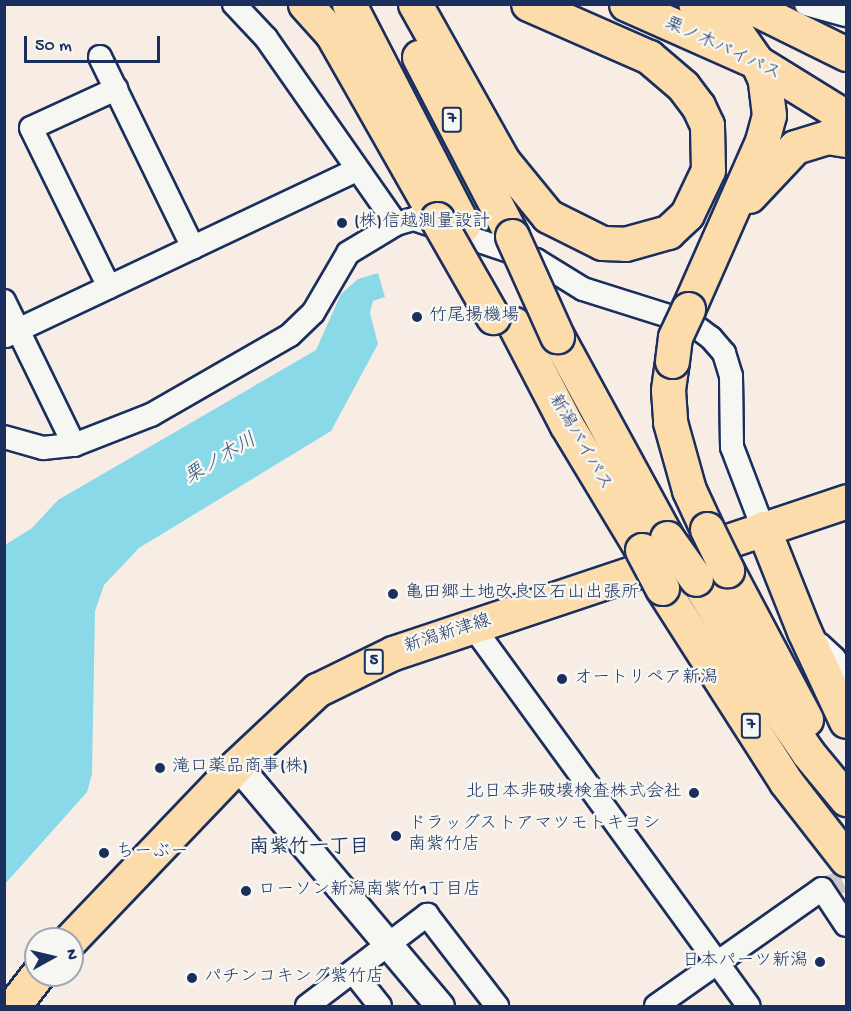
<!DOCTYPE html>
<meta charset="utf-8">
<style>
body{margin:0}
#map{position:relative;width:851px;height:1011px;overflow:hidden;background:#f7ede4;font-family:"Gochi Hand","Klee One",sans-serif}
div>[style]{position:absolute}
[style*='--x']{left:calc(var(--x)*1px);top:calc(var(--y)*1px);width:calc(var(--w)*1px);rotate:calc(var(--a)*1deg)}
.water>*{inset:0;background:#8ad9e8}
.minor-tunnel>*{height:22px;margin-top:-11px;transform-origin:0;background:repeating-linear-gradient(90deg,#cbc7c9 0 22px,transparent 0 33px)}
.roads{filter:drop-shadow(2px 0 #1b2f5e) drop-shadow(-2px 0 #1b2f5e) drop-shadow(0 2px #1b2f5e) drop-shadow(0 -2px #1b2f5e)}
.minor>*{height:22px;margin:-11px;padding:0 11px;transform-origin:11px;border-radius:11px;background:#f6f6f2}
.tertiary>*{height:27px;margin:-13.5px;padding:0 13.5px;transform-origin:13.5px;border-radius:13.5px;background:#f6f6f2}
.primary>*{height:33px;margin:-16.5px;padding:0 16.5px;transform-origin:16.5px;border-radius:16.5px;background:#fddcac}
.trunk>*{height:33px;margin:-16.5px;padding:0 16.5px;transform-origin:16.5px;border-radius:16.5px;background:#fddcac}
.bridges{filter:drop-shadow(2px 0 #1b2f5e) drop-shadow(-2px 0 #1b2f5e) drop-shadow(0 2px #1b2f5e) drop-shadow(0 -2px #1b2f5e)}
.trunk-bridge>*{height:33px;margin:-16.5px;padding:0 16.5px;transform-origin:16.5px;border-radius:16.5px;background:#fddcac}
.dots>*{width:16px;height:16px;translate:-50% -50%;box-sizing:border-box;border:3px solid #f6f6f2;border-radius:50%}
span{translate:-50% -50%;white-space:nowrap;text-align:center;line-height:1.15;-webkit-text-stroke:5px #f6f6f2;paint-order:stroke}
.shield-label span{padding:2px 4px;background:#f6f6f2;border:2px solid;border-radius:4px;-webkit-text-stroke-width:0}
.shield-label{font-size:16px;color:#1b2f5e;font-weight:700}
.street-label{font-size:18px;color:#1b2f5e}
.poi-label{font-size:18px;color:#1b2f5e}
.left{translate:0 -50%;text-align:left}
.right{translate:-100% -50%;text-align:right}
.water-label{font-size:20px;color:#375a80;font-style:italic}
.neighbourhood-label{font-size:20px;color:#1b2f5e;font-weight:700}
.frame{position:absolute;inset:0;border:6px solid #1b2f5e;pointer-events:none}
.north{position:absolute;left:24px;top:927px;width:60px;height:60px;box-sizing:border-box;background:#f6f6f2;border:2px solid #9ea6b7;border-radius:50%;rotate:82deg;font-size:16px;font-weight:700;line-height:24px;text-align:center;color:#1b2f5e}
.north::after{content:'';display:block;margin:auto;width:21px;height:27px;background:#1b2f5e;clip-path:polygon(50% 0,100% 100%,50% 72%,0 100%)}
.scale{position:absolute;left:24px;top:36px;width:136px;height:27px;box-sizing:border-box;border:3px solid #1b2f5e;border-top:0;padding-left:8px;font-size:18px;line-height:21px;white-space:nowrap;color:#1b2f5e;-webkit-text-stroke:4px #f6f6f2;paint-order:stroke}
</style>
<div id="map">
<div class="water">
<i style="clip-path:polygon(378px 273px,385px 297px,373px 301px,370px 313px,378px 344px,331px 431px,139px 548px,104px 585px,95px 611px,92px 774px,87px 792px,5px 884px,5px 545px,32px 528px,58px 500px,316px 350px,341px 294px,358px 279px)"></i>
</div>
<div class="minor-tunnel">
<i style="--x:822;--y:889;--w:26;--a:-21"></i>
</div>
<div class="roads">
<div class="minor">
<i style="--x:234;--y:4;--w:47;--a:46.7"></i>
<i style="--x:266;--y:38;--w:227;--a:55"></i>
<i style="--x:806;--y:4;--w:41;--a:15.4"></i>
<i style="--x:100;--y:57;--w:212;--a:64"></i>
<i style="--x:109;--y:287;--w:177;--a:-116.1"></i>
<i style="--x:31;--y:128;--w:94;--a:-24.6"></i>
<i style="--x:4;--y:301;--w:32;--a:64"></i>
<i style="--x:18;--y:330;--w:375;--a:-25.3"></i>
<i style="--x:6;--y:336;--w:13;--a:-27"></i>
<i style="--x:18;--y:330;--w:128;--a:64"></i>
<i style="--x:4;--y:437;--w:41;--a:15.8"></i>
<i style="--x:43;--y:448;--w:31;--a:-6"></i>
<i style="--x:74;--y:445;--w:83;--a:-21.3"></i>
<i style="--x:151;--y:415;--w:160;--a:-29.9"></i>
<i style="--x:290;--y:335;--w:32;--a:-44"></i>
<i style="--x:313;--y:313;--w:69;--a:-59.7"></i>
<i style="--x:348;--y:253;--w:56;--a:-31.1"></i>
<i style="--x:396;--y:224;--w:19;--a:-16"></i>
<i style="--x:414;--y:219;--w:129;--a:18.6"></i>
<i style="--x:536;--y:260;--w:55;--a:31.7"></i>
<i style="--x:583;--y:289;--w:113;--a:17.5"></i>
<i style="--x:691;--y:323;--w:25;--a:37"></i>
<i style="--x:711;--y:338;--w:20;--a:49"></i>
<i style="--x:724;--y:353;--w:24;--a:73"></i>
<i style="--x:731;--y:376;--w:71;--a:89.2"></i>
<i style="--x:732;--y:447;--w:87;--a:69.1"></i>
<i style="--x:474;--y:628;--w:467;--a:54"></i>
<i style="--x:819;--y:644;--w:21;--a:43"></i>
<i style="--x:834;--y:658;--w:25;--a:61"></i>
<i style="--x:353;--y:972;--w:43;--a:51.5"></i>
<i style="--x:307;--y:1006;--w:151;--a:-37.2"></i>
<i style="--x:427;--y:915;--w:115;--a:52.4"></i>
<i style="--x:656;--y:1006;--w:203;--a:-35.2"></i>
<i style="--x:822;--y:889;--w:43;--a:56.3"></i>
</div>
<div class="tertiary">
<i style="--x:237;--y:765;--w:315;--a:49.9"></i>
</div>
<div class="primary">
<i style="--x:71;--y:939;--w:240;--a:-46.3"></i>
<i style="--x:237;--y:765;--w:110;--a:-43.2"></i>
<i style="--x:317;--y:690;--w:85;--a:-26"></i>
<i style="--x:393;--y:653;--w:478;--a:-18.5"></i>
<i style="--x:13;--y:1006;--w:39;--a:-52"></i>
</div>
<div class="trunk">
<i style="--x:305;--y:4;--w:40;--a:48"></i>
<i style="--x:332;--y:34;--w:213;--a:60.4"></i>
<i style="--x:349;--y:4;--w:249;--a:62.7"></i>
<i style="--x:415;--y:4;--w:180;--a:60.7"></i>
<i style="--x:503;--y:161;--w:71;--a:50.7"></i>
<i style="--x:548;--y:216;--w:60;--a:26.6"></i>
<i style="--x:602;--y:243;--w:23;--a:2"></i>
<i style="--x:625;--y:244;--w:45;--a:-15.6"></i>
<i style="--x:668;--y:232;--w:26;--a:-43"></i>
<i style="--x:687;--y:214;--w:49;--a:-64.5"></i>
<i style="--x:708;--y:170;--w:45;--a:-91.3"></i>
<i style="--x:707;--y:125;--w:21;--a:-115"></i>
<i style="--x:698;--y:106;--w:25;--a:-127"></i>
<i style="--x:683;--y:86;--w:45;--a:-139.5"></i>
<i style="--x:649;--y:57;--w:132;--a:-156.3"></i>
<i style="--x:626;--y:4;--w:143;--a:23.9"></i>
<i style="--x:757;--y:62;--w:105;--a:31.7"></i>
<i style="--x:745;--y:4;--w:113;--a:26.3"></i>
<i style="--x:419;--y:57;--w:202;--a:62.5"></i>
<i style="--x:749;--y:196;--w:67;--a:-46.8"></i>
<i style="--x:795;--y:147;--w:34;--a:-17"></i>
<i style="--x:827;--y:137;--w:19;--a:9"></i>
<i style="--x:688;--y:309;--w:184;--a:-66.2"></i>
<i style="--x:762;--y:141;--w:27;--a:-75"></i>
<i style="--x:769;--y:115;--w:35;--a:-97"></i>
<i style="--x:765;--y:80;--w:20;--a:-114"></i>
<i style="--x:757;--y:62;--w:32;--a:-125"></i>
<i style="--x:739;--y:36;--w:33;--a:-139"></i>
<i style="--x:714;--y:14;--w:21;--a:-152"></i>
<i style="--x:514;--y:324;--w:113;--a:62.5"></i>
<i style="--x:566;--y:424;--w:147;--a:58.9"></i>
<i style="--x:557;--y:336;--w:230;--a:61.4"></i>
<i style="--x:672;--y:361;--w:29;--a:98"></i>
<i style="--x:668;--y:390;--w:32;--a:86"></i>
<i style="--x:670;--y:422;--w:71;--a:74.4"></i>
<i style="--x:689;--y:490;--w:43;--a:65.2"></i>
<i style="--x:763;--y:528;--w:111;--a:68.3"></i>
<i style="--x:804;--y:631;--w:99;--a:65"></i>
<i style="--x:727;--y:570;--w:169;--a:62.1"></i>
<i style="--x:696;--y:579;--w:115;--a:58.5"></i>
<i style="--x:756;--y:677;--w:92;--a:55.6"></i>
<i style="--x:808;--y:753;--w:60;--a:50.4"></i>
<i style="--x:662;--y:588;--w:230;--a:57.4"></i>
<i style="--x:786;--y:782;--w:98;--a:52.1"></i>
</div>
</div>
<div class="bridges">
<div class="trunk-bridge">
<i style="--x:437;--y:219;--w:113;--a:60.3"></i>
<i style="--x:512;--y:236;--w:110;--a:65.8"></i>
<i style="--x:672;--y:361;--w:24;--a:-83"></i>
<i style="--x:675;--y:337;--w:31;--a:-65"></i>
<i style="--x:707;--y:529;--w:46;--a:64"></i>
<i style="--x:667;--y:538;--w:50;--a:54.7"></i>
<i style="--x:642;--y:550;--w:43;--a:62.2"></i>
</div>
</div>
<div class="dots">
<i style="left:342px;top:223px;background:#1b2f5e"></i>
<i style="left:417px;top:317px;background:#1b2f5e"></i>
<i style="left:393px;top:594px;background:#1b2f5e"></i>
<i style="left:562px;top:679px;background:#1b2f5e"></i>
<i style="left:160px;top:768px;background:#1b2f5e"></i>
<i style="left:694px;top:793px;background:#1b2f5e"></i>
<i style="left:396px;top:836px;background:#1b2f5e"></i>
<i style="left:104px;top:853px;background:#1b2f5e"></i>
<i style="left:246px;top:891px;background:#1b2f5e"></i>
<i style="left:820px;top:962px;background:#1b2f5e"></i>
<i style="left:192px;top:978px;background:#1b2f5e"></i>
</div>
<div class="shield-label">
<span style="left:452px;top:120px">7</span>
<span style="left:374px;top:662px">5</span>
<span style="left:751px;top:726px">7</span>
</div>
<div class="street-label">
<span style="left:722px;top:50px;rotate:25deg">栗ノ木バイパス</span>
<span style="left:579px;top:443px;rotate:60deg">新潟バイパス</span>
<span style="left:448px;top:635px;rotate:-18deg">新潟新津線</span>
</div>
<div class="poi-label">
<span class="left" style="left:354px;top:223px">(株)信越測量設計</span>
<span class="left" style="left:429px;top:317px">竹尾揚機場</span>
<span class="left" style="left:405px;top:594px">亀田郷土地改良区石山出張所</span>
<span class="left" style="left:574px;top:679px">オートリペア新潟</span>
<span class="left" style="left:172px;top:768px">滝口薬品商事(株)</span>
<span class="right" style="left:682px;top:793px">北日本非破壊検査株式会社</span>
<span class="left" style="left:408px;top:836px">ドラッグストアマツモトキヨシ<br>南紫竹店</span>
<span class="left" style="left:116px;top:853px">ちーぶー</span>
<span class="left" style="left:258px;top:891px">ローソン新潟南紫竹1丁目店</span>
<span class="right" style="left:808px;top:962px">日本パーツ新潟</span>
<span class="left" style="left:204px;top:978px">パチンコキング紫竹店</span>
</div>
<div class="water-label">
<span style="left:221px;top:460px;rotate:-31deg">栗ノ木川</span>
</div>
<div class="neighbourhood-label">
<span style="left:309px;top:848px">南紫竹一丁目</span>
</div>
<div class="frame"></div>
<div class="north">N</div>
<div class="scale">50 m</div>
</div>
